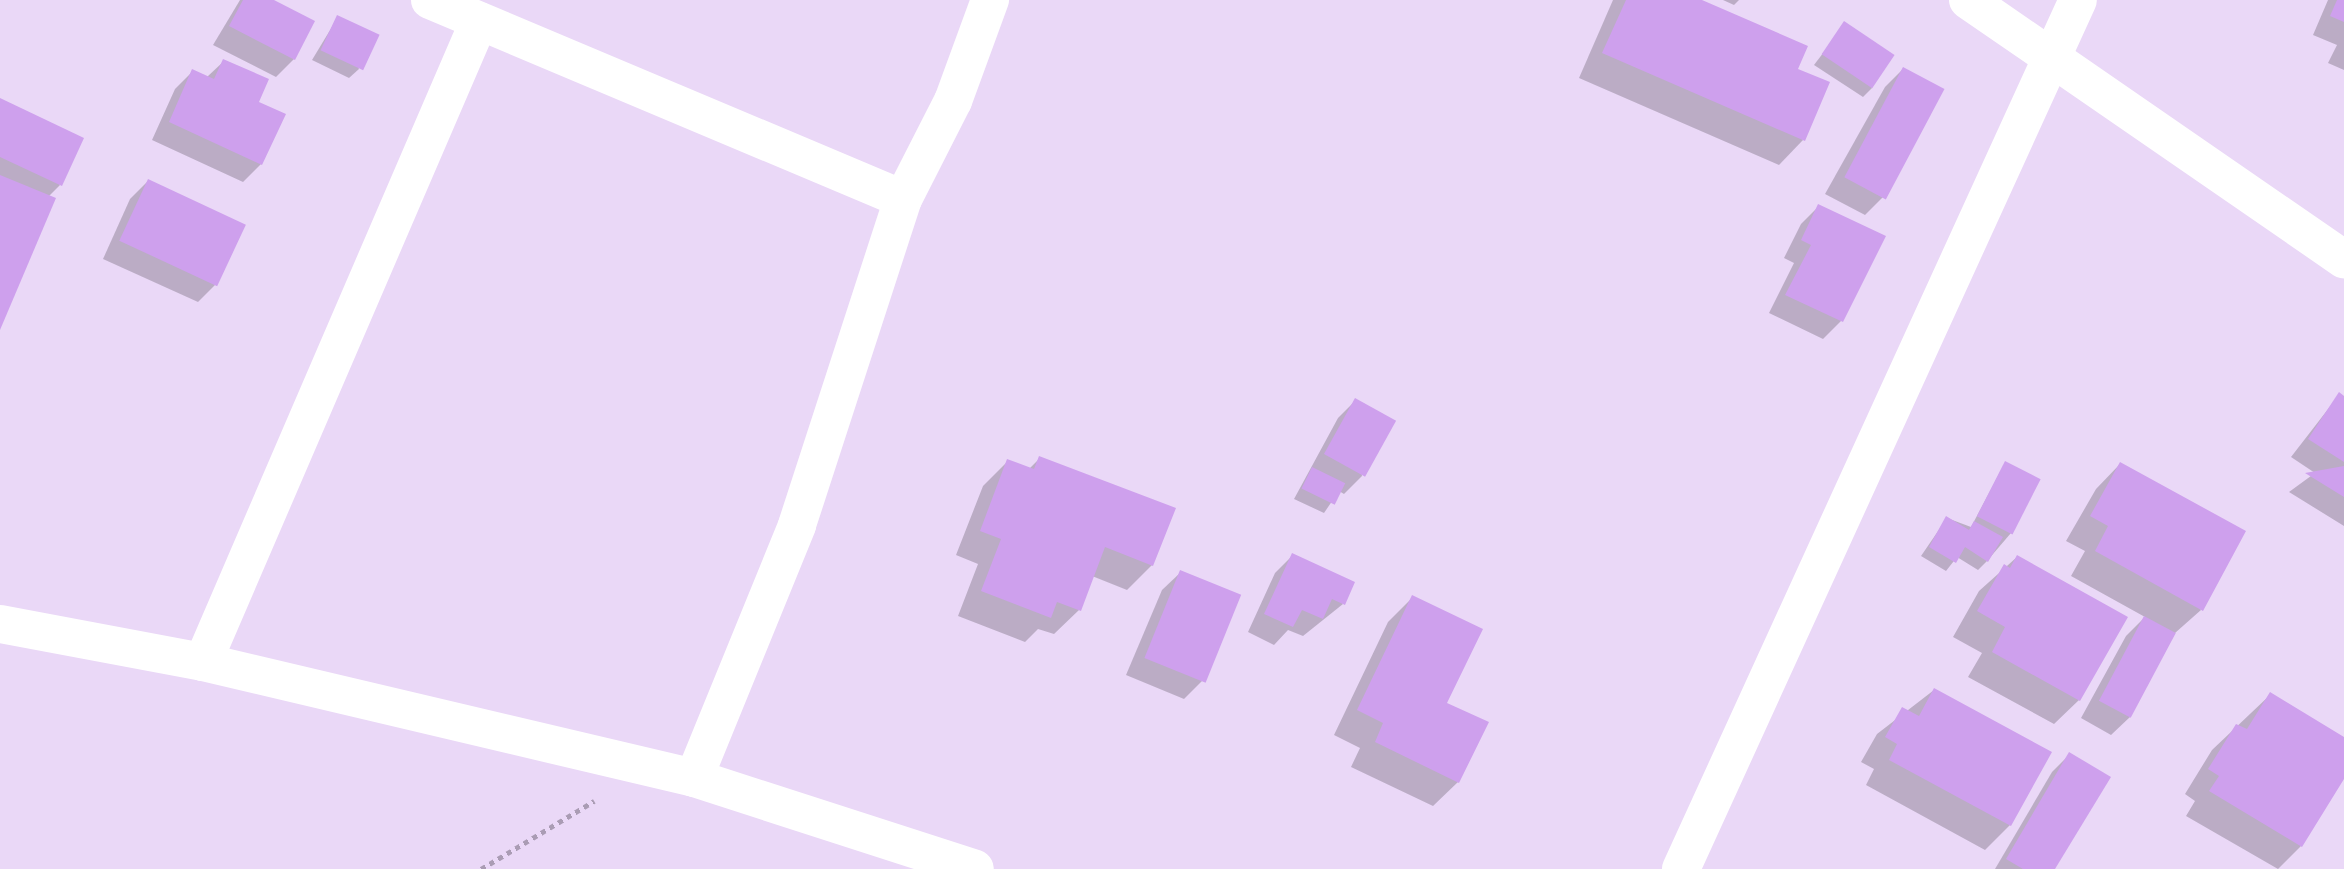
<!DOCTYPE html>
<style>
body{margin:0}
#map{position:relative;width:2344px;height:869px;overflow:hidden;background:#ead8f7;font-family:"Noto Sans",sans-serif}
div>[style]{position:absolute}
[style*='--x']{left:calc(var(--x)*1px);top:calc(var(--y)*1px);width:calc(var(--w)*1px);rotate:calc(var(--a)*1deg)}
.shadow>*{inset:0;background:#0003}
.building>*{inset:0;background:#cea0ed;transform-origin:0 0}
.path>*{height:4.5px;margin-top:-2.25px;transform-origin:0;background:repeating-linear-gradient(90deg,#aa9cb4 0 5px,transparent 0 10px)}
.minor>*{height:38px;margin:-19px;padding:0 19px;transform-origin:19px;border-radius:19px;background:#fff}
span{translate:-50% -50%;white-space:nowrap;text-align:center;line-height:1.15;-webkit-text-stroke:5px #fff;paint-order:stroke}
</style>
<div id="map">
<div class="shadow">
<i style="clip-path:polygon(240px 0,270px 0,294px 59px,276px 77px,213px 45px)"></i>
<i style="clip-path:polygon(1613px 0,1697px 0,1803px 140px,1779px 165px,1579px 78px)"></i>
<i style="clip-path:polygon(1723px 0,1739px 0,1734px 5px)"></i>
<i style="clip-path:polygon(2328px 0,2344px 0,2344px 70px,2328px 63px,2337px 45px,2313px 35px)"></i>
<i style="clip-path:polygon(338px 17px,359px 69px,349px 78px,312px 60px)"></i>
<i style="clip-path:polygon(1845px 24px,1872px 88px,1863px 97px,1814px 65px)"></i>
<i style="clip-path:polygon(224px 61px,257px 102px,261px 164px,243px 182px,152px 140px,175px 89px,193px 71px,207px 77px)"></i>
<i style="clip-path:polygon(1903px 69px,1941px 90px,1883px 197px,1865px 215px,1825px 194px,1885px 87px)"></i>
<i style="clip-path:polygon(0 100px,60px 185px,48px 197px,0 325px)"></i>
<i style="clip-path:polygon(148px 181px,244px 225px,216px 284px,198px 302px,103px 259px,130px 199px)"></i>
<i style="clip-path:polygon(1819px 206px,1883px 237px,1841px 321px,1823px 339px,1769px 313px,1794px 263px,1784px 258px,1801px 224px)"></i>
<i style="clip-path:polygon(2339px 395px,2344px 398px,2344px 526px,2289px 492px,2315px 473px,2291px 457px)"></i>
<i style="clip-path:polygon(1356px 400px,1362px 476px,1344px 494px,1339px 491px,1324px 513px,1294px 499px,1338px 418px)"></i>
<i style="clip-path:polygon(1040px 458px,1152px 565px,1127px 590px,1092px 576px,1079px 610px,1054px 634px,1038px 629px,1025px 642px,958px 616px,978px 564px,956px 555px,983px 486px,1008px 461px,1029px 469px)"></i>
<i style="clip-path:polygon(2005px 463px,2011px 533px,1987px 561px,1978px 570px,1957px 557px,1946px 571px,1921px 556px,1947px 518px,1971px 527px)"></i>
<i style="clip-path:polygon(2120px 464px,2201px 610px,2175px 633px,2130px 717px,2111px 735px,2081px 718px,2126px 636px,2145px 617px,2071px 576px,2085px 551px,2066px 541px,2096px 489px)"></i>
<i style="clip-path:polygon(1293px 555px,1343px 604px,1303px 636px,1288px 630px,1274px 645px,1248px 632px,1275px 573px)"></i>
<i style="clip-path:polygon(2017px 557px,2079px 700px,2054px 724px,1968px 677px,1982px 653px,1953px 637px,1979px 591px)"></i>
<i style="clip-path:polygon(1181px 572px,1202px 681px,1184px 699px,1126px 675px,1162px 590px)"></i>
<i style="clip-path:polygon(1412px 598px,1445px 703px,1458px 782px,1433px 806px,1351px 767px,1360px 748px,1334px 735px,1388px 622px)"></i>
<i style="clip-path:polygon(1934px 690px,2010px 825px,1985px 850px,1866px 785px,1874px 769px,1861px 762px,1877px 734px)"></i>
<i style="clip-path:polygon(2270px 695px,2344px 739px,2344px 775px,2301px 846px,2278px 869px,2186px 816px,2195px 801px,2185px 794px,2212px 750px)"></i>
<i style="clip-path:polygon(2070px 754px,2053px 869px,1995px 869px,2052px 772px)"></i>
</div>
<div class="building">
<i style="clip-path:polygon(243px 0,274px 0,315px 21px,295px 60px,229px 26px)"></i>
<i style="clip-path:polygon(1626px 0,1702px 0,1808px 46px,1798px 69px,1830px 82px,1805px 141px,1602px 53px)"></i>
<i style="clip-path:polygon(2337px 0,2344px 0,2344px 22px,2330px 16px)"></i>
<i style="left:337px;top:15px;width:47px;height:39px;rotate:25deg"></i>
<i style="left:1844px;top:21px;width:61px;height:40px;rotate:34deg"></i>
<i style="clip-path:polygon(223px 59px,269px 79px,259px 102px,286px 114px,262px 165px,169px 122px,192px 69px,214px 79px)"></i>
<i style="left:1903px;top:67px;width:47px;height:125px;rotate:28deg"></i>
<i style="clip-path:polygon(0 98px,84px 138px,62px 186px,0 157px)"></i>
<i style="clip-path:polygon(0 175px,56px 198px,0 330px)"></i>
<i style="left:148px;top:179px;width:108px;height:68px;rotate:25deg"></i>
<i style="clip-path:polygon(1818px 204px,1886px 236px,1843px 322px,1785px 295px,1811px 245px,1801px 240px)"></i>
<i style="clip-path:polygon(2339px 392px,2344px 396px,2344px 462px,2308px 439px)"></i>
<i style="left:1355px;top:398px;width:47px;height:64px;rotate:29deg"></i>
<i style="clip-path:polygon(1039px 456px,1176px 508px,1153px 566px,1105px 547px,1081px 611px,1057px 602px,1051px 618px,981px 591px,1001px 539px,980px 531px,1007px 459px,1034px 469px)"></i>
<i style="left:2005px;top:461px;width:40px;height:62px;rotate:27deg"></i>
<i style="clip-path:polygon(2120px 462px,2246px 531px,2203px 611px,2095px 551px,2108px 526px,2090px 516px)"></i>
<i style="clip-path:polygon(2344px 466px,2344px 497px,2305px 473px)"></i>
<i style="left:1312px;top:467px;width:37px;height:24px;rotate:26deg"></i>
<i style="clip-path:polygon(1946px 516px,1969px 530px,1974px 521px,2003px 537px,1988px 562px,1965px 547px,1956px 563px,1929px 547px)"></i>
<i style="clip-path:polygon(1292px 553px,1355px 582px,1345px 605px,1332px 599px,1323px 619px,1302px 610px,1293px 627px,1264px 614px)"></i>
<i style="clip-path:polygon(2017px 555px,2128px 617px,2080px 701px,1992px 652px,2005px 627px,1977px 611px,2004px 564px,2010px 568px)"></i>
<i style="left:1180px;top:570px;width:66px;height:95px;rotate:22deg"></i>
<i style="clip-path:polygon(1412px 595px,1483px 629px,1447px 703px,1489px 722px,1459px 783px,1375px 742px,1383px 723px,1357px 710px)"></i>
<i style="left:2144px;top:616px;width:36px;height:96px;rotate:28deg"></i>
<i style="clip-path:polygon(1934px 688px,2052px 752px,2011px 826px,1889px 760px,1897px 744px,1885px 737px,1902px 707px,1919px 716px)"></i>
<i style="clip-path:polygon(2270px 692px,2344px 737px,2344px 779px,2302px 847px,2209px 791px,2219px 776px,2208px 769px,2236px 724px,2247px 729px)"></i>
<i style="clip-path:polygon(2069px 752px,2111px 777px,2055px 869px,2023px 869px,2006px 859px)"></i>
</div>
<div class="path">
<i style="--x:481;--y:869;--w:132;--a:-31"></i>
</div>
<div class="minor">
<i style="--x:430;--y:0;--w:513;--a:22.82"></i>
<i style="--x:1968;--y:0;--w:457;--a:34.6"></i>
<i style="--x:0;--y:624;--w:207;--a:10.6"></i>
<i style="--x:203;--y:662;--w:505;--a:13.29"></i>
<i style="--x:694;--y:778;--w:295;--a:17.9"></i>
<i style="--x:203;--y:662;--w:698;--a:-66.7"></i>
<i style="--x:694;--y:778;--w:273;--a:-67.8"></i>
<i style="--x:797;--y:525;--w:343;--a:-72"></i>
<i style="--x:903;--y:199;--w:110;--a:-63"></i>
<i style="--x:953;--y:101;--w:108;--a:-69.9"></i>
<i style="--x:1681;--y:869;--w:955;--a:-65.45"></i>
</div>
</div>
